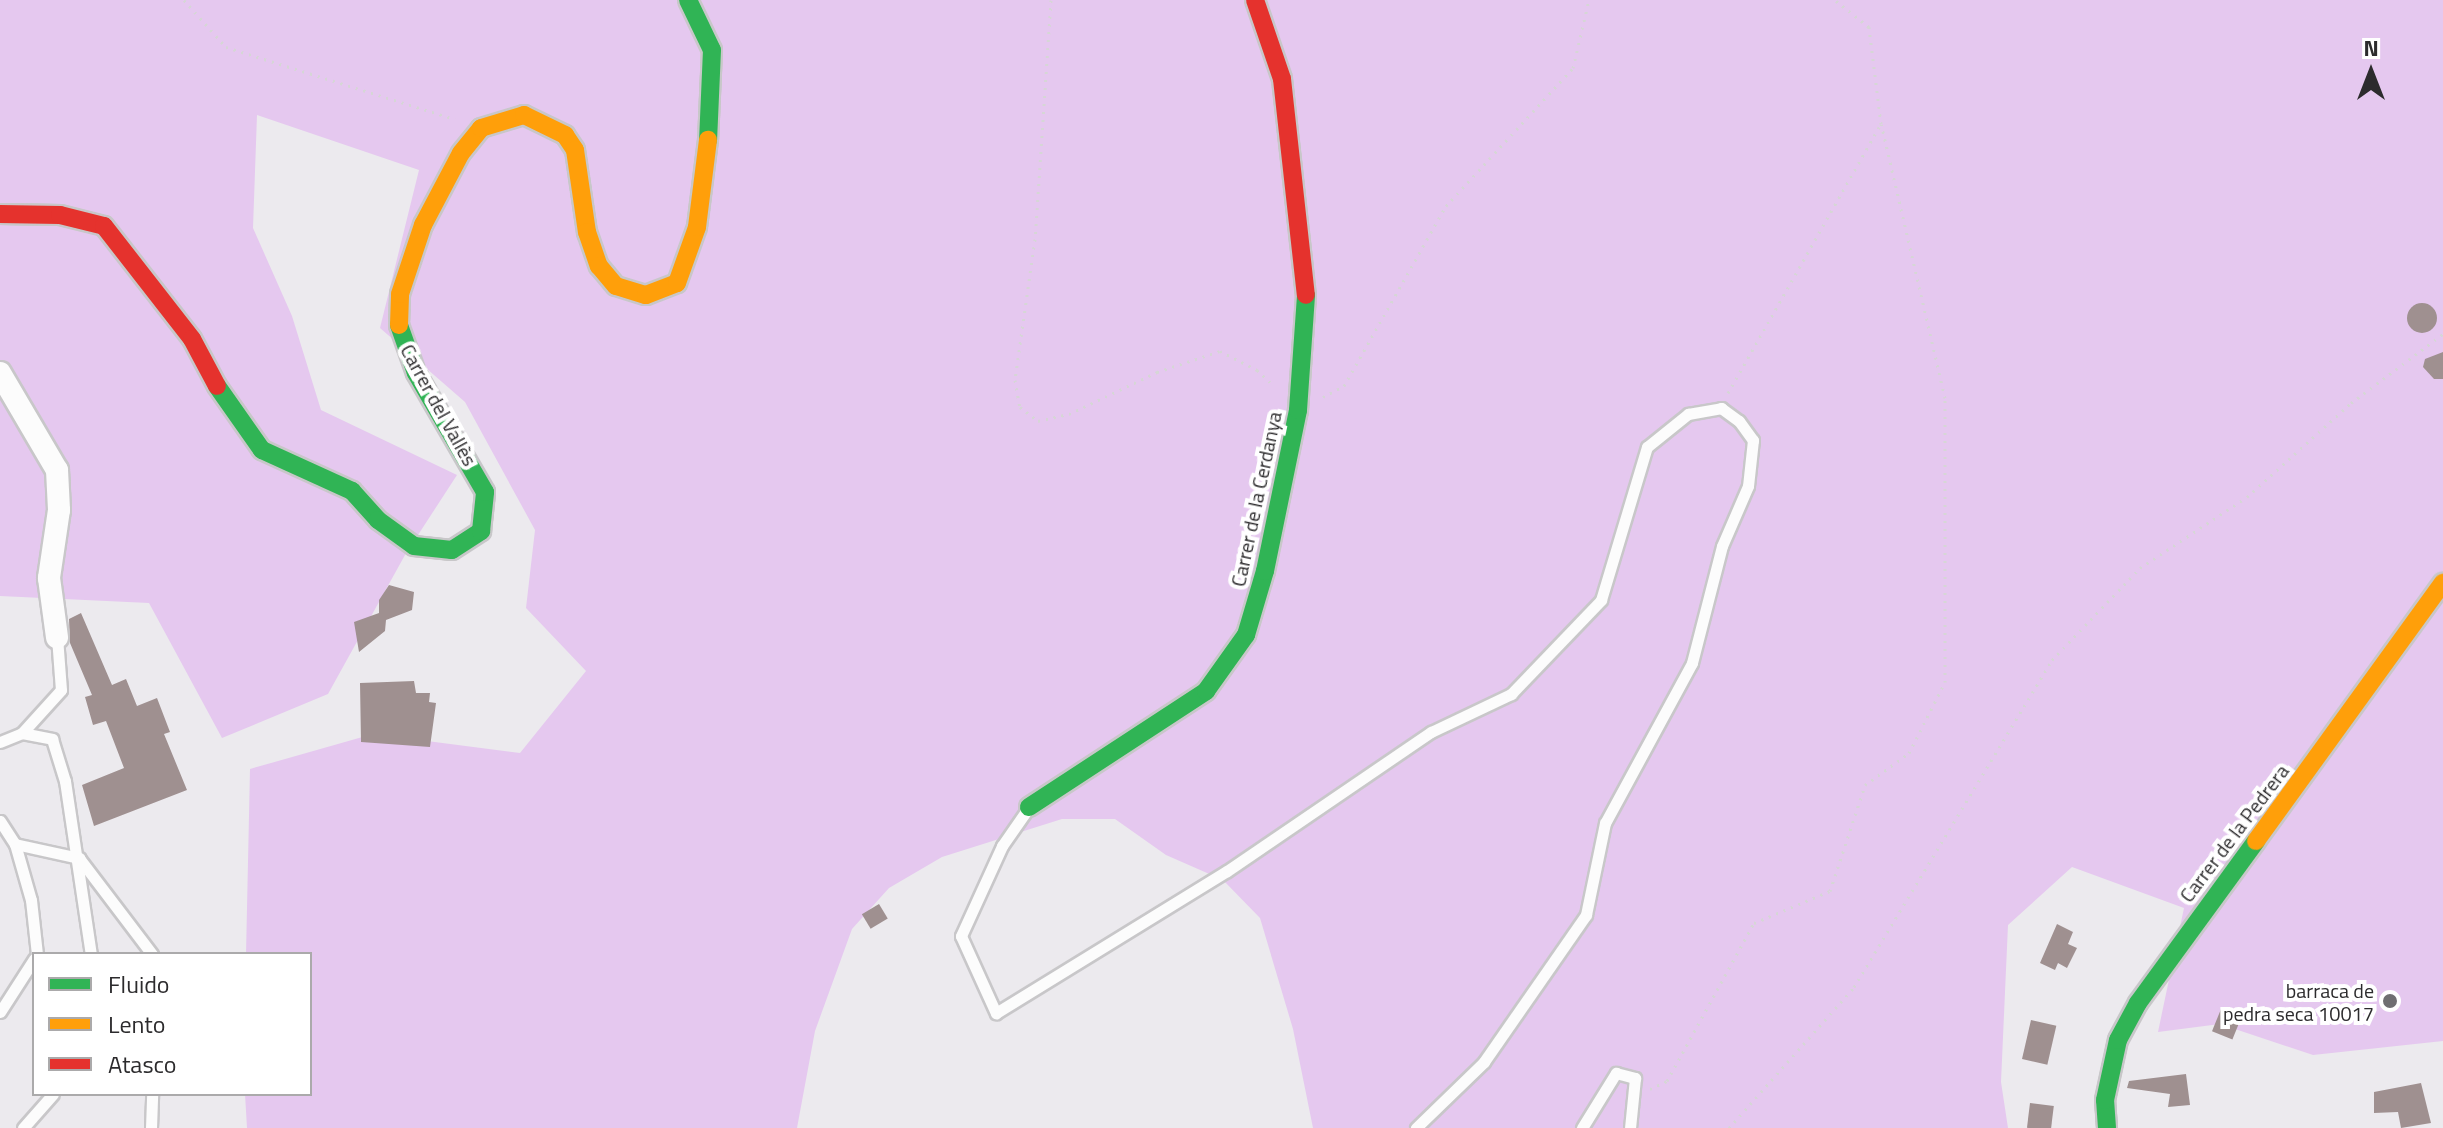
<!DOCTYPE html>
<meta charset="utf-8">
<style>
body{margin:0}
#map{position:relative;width:2443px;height:1128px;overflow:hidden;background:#eceaee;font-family:"Titillium Web",sans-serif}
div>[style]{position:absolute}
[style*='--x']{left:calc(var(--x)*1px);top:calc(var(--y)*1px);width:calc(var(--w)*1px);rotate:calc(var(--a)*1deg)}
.green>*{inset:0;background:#e5c8ef}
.building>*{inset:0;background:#9f9090;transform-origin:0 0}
.round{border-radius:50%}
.path>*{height:3px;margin-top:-1.5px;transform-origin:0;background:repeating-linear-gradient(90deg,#d6d6d6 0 2px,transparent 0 8px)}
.roads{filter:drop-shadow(2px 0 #c8c7c9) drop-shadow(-2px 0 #c8c7c9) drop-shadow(0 2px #c8c7c9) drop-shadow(0 -2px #c8c7c9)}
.lane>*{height:11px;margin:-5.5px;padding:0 5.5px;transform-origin:5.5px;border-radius:5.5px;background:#fcfcfc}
.street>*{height:22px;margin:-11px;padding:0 11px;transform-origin:11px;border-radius:11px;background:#fcfcfc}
.fast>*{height:18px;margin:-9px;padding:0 9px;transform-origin:9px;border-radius:9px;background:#30b455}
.slow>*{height:18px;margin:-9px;padding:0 9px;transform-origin:9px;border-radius:9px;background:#ff9f0a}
.jam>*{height:18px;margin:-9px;padding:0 9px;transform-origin:9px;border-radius:9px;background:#e5322d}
.dots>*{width:22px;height:22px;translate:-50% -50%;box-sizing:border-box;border:4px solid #fff;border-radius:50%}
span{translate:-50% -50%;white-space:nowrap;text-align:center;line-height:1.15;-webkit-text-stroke:8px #fff;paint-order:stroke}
.street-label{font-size:20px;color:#2c2b2d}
.poi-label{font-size:20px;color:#2c2b2d}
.right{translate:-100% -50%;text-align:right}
.legend{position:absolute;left:32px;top:952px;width:280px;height:144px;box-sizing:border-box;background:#fff;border:2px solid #abaaab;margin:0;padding:10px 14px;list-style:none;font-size:24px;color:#2c2b2d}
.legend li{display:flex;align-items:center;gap:16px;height:40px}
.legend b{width:40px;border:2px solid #abaaab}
.north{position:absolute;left:2331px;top:32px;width:80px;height:80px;-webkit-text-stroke:6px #fff;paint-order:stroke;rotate:0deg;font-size:22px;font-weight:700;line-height:32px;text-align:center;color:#2c2b2d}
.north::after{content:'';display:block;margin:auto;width:28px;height:36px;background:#2c2b2d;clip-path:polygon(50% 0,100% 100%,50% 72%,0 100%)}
</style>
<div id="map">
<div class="green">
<i style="clip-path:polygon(0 0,2443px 0,2443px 1041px,2313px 1055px,2220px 1024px,2158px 1032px,2184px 908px,2072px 867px,2008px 925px,2001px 1082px,2008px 1128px,1313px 1128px,1293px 1029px,1260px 918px,1223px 880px,1166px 855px,1115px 819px,1062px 819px,942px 857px,889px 888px,852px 929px,815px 1031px,797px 1128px,247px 1128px,245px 1094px,310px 1094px,310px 954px,246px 954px,250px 769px,373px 734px,520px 753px,586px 671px,526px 608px,535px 530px,465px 402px,380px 328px,419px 170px,257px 115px,253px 228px,292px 316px,321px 410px,457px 475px,405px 555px,328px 694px,222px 738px,149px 603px,0 596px)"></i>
</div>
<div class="building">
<i class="round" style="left:2407px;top:303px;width:30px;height:30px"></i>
<i style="clip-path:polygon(2443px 352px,2443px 379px,2434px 379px,2423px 367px,2425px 359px)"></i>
<i style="clip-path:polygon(389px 585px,414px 592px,412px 610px,386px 620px,385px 631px,359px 652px,354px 622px,379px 613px,379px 600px)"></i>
<i style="clip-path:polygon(81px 613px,112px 685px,126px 679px,137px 706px,157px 698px,170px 732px,164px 734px,187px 790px,94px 826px,82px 785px,124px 768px,106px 721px,93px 725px,85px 697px,92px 695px,70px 643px,69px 619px)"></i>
<i style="clip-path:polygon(414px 681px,416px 693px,430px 693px,429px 702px,436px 703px,430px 747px,361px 742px,360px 683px)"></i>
<i style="left:879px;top:904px;width:17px;height:20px;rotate:59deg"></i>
<i style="clip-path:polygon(2057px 924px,2073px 932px,2068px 944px,2077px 948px,2067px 968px,2058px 963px,2055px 970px,2040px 963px)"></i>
<i style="left:2221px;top:1009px;width:22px;height:24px;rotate:22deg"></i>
<i style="left:2031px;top:1020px;width:26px;height:40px;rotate:13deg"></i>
<i style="clip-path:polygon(2186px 1074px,2190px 1105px,2168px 1107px,2170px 1094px,2127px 1088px,2129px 1081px)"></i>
<i style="clip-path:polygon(2421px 1083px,2431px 1123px,2401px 1128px,2398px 1112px,2374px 1113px,2374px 1092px)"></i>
<i style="left:2030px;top:1103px;width:24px;height:25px;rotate:7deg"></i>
</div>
<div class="path">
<i style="--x:184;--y:0;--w:63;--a:48.2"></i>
<i style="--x:226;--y:47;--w:240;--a:17.5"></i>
<i style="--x:1051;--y:0;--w:240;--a:93.8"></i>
<i style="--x:1035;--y:239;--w:142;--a:98.1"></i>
<i style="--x:1015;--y:380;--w:27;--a:80"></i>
<i style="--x:1020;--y:407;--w:23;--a:38"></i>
<i style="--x:1038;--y:421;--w:32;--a:-13"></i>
<i style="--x:1069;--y:414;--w:98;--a:-25.5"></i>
<i style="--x:1157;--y:372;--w:66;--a:-18.4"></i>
<i style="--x:1220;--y:351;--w:42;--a:27.2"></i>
<i style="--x:1257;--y:370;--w:22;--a:43"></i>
<i style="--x:1728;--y:393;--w:309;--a:-60.4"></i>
<i style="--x:1881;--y:124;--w:98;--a:-97.1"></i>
<i style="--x:1869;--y:27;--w:43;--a:-141.5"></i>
<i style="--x:1323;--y:397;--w:24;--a:-28"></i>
<i style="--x:1344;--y:386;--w:207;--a:-60.5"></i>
<i style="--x:1446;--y:206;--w:188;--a:-47.4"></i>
<i style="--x:1573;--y:68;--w:70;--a:-76.8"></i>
<i style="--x:1650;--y:1089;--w:19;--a:-25"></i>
<i style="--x:1667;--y:1081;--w:180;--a:-61.2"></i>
<i style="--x:1754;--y:923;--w:82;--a:-22.8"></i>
<i style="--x:1830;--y:891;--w:112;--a:-71.7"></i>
<i style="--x:1865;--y:785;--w:54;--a:-36"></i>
<i style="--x:1909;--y:753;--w:80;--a:-63.1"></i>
<i style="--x:1945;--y:682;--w:284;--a:-90"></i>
<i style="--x:1945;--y:398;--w:281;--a:-103.1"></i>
<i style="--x:1729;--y:1128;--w:188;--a:-48.4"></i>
<i style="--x:1854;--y:987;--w:382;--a:-58.8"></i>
<i style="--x:2052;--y:660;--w:127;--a:-46.3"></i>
<i style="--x:2140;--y:568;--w:128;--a:-33.6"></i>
<i style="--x:2247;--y:497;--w:140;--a:-42.1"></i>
<i style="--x:2351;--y:403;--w:115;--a:-36.9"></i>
</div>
<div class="roads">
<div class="lane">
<i style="--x:22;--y:733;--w:31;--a:11"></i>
<i style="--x:52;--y:739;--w:44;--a:72.8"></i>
<i style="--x:65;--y:781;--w:175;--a:81.5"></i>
<i style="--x:0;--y:742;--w:24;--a:-22"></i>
<i style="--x:22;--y:733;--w:58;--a:-47.8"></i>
<i style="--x:61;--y:690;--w:53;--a:-94.3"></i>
<i style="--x:1027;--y:810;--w:44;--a:124.8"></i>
<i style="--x:1002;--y:846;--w:99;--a:114.5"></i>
<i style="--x:961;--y:936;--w:85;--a:65.6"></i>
<i style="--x:996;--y:1013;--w:271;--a:-31.6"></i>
<i style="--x:1227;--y:871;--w:247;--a:-34.3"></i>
<i style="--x:1431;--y:732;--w:89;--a:-25.4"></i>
<i style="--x:1511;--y:694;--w:130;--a:-46.2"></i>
<i style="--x:1601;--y:600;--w:160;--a:-73.3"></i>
<i style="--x:1647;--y:447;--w:53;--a:-38.8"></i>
<i style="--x:1688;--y:414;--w:34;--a:-10"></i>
<i style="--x:1721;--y:408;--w:22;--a:36"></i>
<i style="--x:1739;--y:421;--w:24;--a:54"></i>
<i style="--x:1753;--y:440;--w:46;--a:96.2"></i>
<i style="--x:1748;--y:486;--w:65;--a:113.4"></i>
<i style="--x:1722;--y:546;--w:121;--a:104.4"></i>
<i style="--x:1692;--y:663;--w:182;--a:118.5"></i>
<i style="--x:1605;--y:823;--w:94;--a:101.7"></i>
<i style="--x:1586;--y:915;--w:179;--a:124.8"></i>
<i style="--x:1484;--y:1062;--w:95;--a:135.9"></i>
<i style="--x:0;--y:821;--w:27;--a:57"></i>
<i style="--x:15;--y:844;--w:66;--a:12.3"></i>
<i style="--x:79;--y:858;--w:121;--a:52.8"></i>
<i style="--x:15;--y:844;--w:58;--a:74.1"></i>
<i style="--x:31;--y:900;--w:54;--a:83.7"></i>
<i style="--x:0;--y:1012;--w:63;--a:-57.3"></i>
<i style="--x:23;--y:1128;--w:45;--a:-48.6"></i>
<i style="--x:151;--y:1128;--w:34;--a:-88"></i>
<i style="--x:1582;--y:1128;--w:65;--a:-58.3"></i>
<i style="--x:1616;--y:1073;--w:20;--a:15"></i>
<i style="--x:1635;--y:1078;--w:50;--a:95.7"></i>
</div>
<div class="street">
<i style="--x:0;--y:373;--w:113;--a:59.6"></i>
<i style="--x:57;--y:470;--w:40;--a:87.1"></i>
<i style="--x:59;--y:510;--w:69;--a:98.4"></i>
<i style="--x:49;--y:578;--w:60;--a:82.3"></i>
</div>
<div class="fast">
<i style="--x:688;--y:0;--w:55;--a:64.4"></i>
<i style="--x:712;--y:50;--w:90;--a:92.5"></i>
<i style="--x:217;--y:386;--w:78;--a:54.9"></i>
<i style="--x:262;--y:450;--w:99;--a:24.5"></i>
<i style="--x:352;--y:491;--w:39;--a:48"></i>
<i style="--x:378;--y:520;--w:44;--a:35.8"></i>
<i style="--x:414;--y:546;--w:38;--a:6"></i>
<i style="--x:452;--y:550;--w:35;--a:-33"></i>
<i style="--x:481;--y:531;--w:39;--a:-84"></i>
<i style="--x:485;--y:492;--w:138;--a:-120.1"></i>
<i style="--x:416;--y:373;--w:51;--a:-109.5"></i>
<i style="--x:1029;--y:807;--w:212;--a:-33.2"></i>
<i style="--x:1206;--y:691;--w:69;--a:-54.5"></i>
<i style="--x:1246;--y:635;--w:67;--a:-73.5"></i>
<i style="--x:1265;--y:571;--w:164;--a:-78.4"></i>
<i style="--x:1298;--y:410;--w:115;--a:-86"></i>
<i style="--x:2107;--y:1128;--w:28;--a:-94"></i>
<i style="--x:2105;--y:1100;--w:61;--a:-77.8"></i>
<i style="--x:2118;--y:1040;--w:42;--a:-61.6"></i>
<i style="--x:2138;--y:1003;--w:200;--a:-53.9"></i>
</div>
<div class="slow">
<i style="--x:399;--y:325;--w:31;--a:-88"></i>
<i style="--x:400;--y:294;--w:73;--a:-71.6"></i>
<i style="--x:423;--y:225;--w:81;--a:-62.2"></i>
<i style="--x:461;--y:153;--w:32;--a:-51"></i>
<i style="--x:481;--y:128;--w:45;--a:-16.8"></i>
<i style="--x:524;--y:115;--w:46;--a:26"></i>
<i style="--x:565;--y:135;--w:18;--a:56"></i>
<i style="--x:575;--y:150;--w:83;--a:81.7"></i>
<i style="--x:587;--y:232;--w:36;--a:71"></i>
<i style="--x:599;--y:266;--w:26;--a:50"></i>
<i style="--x:616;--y:286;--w:31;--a:17"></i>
<i style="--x:646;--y:295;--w:33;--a:-21"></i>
<i style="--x:677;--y:283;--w:59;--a:-70.3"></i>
<i style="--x:697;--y:227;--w:88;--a:-82.8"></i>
<i style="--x:2256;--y:841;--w:319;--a:-54.1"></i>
</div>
<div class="jam">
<i style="--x:1255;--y:0;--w:83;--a:71.1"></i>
<i style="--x:1282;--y:79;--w:217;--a:83.7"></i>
<i style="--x:0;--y:214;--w:60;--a:1"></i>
<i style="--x:60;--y:215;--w:45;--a:14"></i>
<i style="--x:104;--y:226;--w:143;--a:52.1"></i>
<i style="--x:192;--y:339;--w:53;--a:62"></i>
</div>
</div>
<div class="dots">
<i style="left:2390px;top:1001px;background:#6f6e71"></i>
</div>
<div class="street-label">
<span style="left:439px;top:405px;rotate:61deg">Carrer del Vallès</span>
<span style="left:1256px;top:499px;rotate:-78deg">Carrer de la Cerdanya</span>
<span style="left:2234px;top:833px;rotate:-53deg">Carrer de la Pedrera</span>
</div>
<div class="poi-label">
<span class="right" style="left:2374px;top:1002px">barraca de<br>pedra seca 10017</span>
</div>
<ul class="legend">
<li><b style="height:10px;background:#30b455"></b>Fluido</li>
<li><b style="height:10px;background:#ff9f0a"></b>Lento</li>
<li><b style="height:10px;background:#e5322d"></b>Atasco</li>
</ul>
<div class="north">N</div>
</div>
